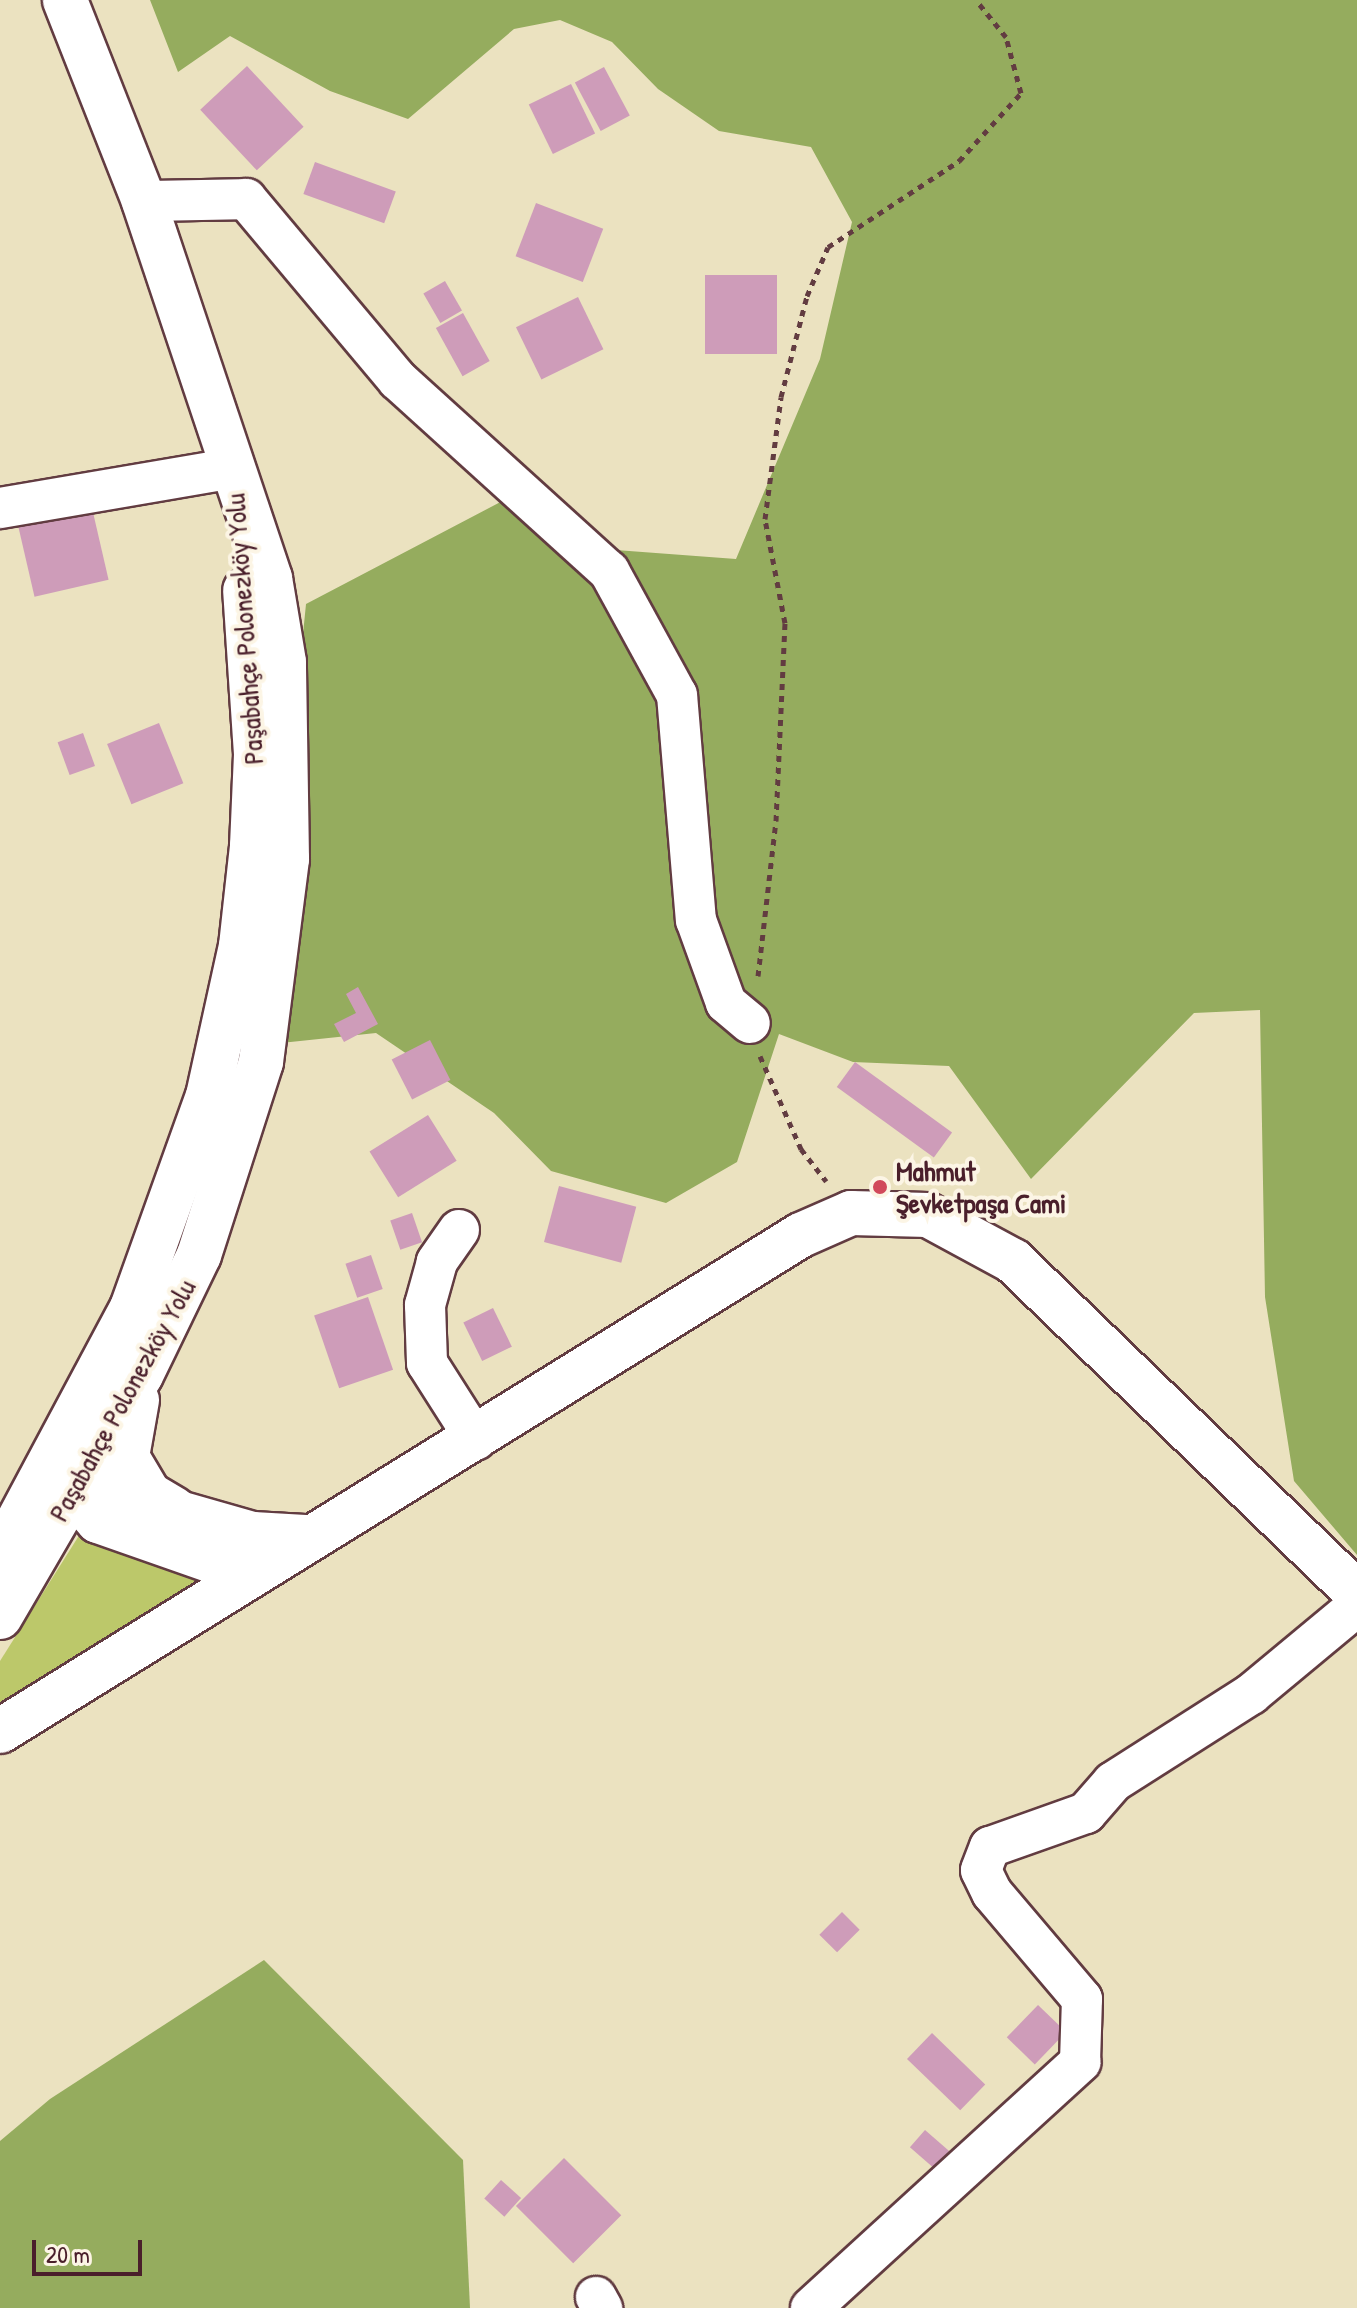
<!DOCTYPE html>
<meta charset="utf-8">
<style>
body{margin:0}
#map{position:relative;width:1357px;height:2308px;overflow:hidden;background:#ebe2c0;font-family:"Patrick Hand",sans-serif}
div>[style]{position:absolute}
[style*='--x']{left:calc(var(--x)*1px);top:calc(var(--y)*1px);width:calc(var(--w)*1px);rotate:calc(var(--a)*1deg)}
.green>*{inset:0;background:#bcc86a}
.forest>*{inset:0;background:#95ac5e}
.building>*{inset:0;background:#ce9cb9;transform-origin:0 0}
.path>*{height:5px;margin-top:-2.5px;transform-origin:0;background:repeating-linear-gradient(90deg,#623c41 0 6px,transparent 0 12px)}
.roads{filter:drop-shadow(2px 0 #623c41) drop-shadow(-2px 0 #623c41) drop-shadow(0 2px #623c41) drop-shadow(0 -2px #623c41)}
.minor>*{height:40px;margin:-20px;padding:0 20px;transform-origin:20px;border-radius:20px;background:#fff}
.major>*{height:44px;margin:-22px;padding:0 22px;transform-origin:22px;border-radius:22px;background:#fff}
.dots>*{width:22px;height:22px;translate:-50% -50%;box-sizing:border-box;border:4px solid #fcf5e5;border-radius:50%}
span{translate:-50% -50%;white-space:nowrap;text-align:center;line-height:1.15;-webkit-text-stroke:8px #fcf5e5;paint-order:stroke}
.street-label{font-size:28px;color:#4a1f2b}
.poi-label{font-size:28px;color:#4a1f2b;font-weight:700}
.left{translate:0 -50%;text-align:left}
.scale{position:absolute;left:32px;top:2240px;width:110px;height:36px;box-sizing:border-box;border:4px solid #4a1f2b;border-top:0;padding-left:10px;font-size:24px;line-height:28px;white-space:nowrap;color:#4a1f2b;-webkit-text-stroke:6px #fcf5e5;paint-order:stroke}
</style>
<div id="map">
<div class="green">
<i style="clip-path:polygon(80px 1534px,237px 1577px,0 1715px,0 1661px)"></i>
</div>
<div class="forest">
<i style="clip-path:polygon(150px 0,1357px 0,1357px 1555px,1294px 1481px,1265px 1297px,1260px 1010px,1194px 1013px,1031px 1179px,949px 1066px,853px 1062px,779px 1034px,737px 1162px,666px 1203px,551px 1171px,494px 1113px,376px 1033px,262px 1045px,306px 604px,510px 497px,589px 548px,736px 559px,820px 359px,852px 222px,811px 147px,719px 131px,658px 89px,612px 42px,560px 20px,514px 29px,408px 119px,330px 91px,230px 36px,178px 72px)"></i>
<i style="clip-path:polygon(264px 1960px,463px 2160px,470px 2308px,0 2308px,0 2141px,50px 2099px)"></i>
</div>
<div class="building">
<i style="left:247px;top:66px;width:83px;height:64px;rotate:47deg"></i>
<i style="left:604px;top:67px;width:55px;height:33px;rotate:62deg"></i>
<i style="left:571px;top:84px;width:55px;height:47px;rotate:64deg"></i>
<i style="left:315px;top:162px;width:86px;height:34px;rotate:20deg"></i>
<i style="left:536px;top:203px;width:72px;height:57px;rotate:21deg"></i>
<i style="left:705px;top:275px;width:72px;height:79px"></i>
<i style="left:445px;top:281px;width:34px;height:25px;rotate:60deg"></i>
<i style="left:578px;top:297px;width:58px;height:69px;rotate:64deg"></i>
<i style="left:463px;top:313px;width:55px;height:31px;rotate:61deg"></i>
<i style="left:89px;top:495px;width:87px;height:76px;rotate:77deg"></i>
<i style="left:159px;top:723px;width:65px;height:56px;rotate:68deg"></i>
<i style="left:83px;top:733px;width:35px;height:27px;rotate:70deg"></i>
<i style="clip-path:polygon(358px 987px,378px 1024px,344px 1042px,334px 1024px,356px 1013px,346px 994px)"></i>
<i style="left:430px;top:1040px;width:45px;height:43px;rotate:63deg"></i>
<i style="left:855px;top:1062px;width:120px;height:31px;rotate:36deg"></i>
<i style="left:428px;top:1115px;width:54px;height:69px;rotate:58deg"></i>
<i style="left:559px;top:1186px;width:80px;height:58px;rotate:15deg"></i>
<i style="left:412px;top:1213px;width:31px;height:23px;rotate:71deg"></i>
<i style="left:371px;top:1255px;width:36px;height:27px;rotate:71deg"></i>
<i style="left:368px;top:1297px;width:77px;height:57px;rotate:71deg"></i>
<i style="left:493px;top:1308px;width:43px;height:33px;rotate:64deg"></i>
<i style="left:842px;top:1912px;width:25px;height:32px;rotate:45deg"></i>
<i style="left:1038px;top:2005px;width:39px;height:45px;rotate:44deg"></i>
<i style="left:932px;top:2033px;width:74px;height:36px;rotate:44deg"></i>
<i style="left:925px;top:2130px;width:32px;height:23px;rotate:41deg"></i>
<i style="left:564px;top:2158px;width:81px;height:68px;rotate:45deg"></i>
<i style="left:501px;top:2180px;width:27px;height:25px;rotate:42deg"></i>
</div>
<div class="path">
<i style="--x:758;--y:976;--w:156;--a:-83.4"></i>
<i style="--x:776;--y:821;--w:198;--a:-87.4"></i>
<i style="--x:785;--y:623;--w:106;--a:-100.9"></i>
<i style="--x:765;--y:519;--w:123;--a:-82.5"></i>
<i style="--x:781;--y:397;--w:104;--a:-75.6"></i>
<i style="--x:807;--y:296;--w:53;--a:-66.8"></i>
<i style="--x:828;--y:247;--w:157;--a:-33.3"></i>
<i style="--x:959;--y:161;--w:92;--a:-47.6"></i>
<i style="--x:1021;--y:93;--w:58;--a:-105"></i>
<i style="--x:1006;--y:37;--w:48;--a:-129"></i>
<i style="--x:760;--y:1056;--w:102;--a:66.2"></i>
<i style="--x:801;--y:1149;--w:41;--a:52"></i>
</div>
<div class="roads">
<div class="minor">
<i style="--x:144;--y:201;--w:102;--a:-1.1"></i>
<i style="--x:246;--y:199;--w:236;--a:50"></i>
<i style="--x:398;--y:380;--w:285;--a:42.2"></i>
<i style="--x:609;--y:571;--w:141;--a:61.3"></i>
<i style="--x:677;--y:695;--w:226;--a:85.2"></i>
<i style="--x:696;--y:920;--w:88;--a:70.1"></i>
<i style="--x:726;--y:1003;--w:31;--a:40"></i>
<i style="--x:0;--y:508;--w:236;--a:-9.7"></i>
<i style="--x:459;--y:1230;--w:39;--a:125"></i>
<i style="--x:437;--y:1262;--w:45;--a:105.6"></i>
<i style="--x:425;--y:1305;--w:58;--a:88"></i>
<i style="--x:427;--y:1363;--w:91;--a:57.5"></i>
<i style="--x:596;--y:2297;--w:13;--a:61"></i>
<i style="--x:811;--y:2308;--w:365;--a:-42.4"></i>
<i style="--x:1080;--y:2062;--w:63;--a:-88.2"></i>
<i style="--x:1082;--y:1999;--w:139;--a:-130.3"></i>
<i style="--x:992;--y:1893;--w:25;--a:-116"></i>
<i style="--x:981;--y:1870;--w:25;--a:-69"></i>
<i style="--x:990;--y:1847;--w:102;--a:-19.5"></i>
<i style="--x:1086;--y:1813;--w:41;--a:-48.9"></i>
<i style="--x:1113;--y:1782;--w:164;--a:-32.5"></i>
<i style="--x:1251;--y:1694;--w:138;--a:-39.7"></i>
</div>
<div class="major">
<i style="--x:137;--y:1400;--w:58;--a:100"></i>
<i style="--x:127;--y:1457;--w:43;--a:59.3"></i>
<i style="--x:149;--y:1494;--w:29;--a:31"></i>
<i style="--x:75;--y:1465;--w:36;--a:81"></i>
<i style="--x:81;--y:1501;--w:26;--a:50"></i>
<i style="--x:98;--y:1521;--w:121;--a:19.3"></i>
<i style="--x:212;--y:1561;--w:66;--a:-4.3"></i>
<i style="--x:77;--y:1484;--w:183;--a:15.9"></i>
<i style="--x:253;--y:1534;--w:52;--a:3.3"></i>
<i style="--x:0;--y:1555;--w:280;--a:-61.9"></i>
<i style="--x:132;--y:1308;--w:225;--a:-70.3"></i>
<i style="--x:208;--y:1096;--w:154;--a:-77.6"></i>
<i style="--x:241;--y:946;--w:101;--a:-83.7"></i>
<i style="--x:252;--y:846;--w:92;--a:-87.5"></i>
<i style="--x:256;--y:754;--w:164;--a:-93.8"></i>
<i style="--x:0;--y:1617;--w:280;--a:-59.8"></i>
<i style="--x:141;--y:1375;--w:133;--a:-64.2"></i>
<i style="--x:199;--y:1255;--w:203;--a:-72.2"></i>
<i style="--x:261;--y:1062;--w:205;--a:-82.7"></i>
<i style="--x:287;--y:859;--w:197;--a:-90.9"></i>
<i style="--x:284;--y:662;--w:85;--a:-99.5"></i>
<i style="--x:270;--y:578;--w:397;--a:-108.5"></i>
<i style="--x:144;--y:201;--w:216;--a:-111.5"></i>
<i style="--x:0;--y:1731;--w:942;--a:-31.77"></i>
<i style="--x:801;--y:1235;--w:55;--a:-23.7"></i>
<i style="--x:851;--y:1213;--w:77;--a:1.5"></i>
<i style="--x:928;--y:1215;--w:97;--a:28.4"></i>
<i style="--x:1013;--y:1261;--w:478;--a:44"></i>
</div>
</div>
<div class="dots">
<i style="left:880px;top:1187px;background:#d1495b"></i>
</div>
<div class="street-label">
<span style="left:244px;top:629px;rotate:-94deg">Paşabahçe Polonezköy Yolu</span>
<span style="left:122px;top:1400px;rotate:-61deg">Paşabahçe Polonezköy Yolu</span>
</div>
<div class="poi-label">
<span class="left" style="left:896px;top:1187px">Mahmut<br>Şevketpaşa Cami</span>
</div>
<div class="scale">20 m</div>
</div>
